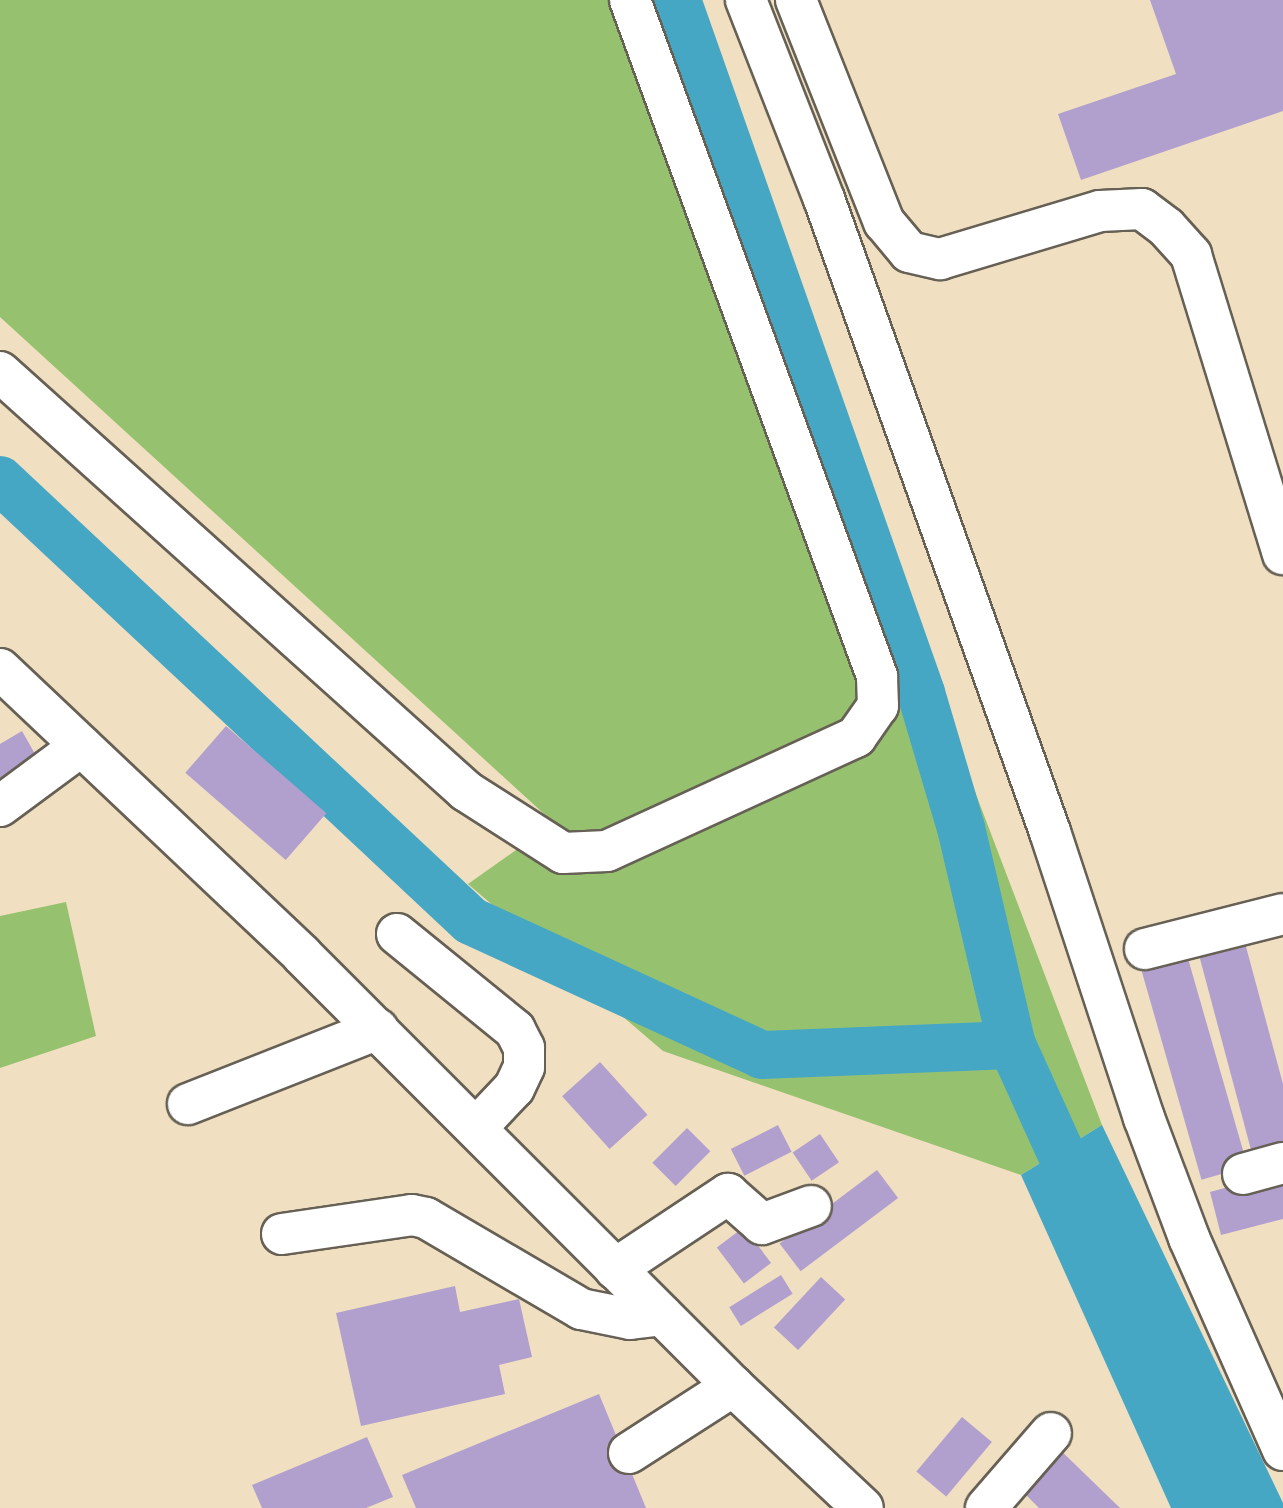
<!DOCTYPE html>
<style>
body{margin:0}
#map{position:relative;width:1283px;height:1508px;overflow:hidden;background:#f0dfc0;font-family:"Indie Flower",sans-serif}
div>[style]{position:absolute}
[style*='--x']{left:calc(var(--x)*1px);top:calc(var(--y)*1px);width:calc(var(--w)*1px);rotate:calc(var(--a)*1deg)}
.green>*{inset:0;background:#96c270}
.water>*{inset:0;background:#46a7c5}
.river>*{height:48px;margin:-24px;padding:0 24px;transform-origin:24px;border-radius:24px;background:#46a7c5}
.building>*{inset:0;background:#b1a0ce;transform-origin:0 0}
.roads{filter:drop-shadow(2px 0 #666055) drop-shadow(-2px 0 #666055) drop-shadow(0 2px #666055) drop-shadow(0 -2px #666055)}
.minor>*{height:40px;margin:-20px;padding:0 20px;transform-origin:20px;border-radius:20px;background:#fff}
span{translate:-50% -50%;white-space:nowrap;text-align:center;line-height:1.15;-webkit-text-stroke:6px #fdfcf7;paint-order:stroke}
</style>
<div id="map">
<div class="green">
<i style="clip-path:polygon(0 0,688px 0,929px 671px,1102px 1125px,1021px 1175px,663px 1051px,468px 884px,554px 823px,0 317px)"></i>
<i style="clip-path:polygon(66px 902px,96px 1036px,0 1068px,0 916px)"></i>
</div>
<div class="water">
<i style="clip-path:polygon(1102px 1125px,1283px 1503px,1283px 1508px,1171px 1508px,1021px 1175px)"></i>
</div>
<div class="river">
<i style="--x:677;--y:0;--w:735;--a:70.6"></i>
<i style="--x:921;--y:693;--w:141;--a:73.5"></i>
<i style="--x:961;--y:828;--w:223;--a:76.8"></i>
<i style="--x:1012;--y:1045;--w:181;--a:65.6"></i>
<i style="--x:0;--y:480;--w:645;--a:43.12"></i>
<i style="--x:471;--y:921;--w:320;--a:24.7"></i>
<i style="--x:762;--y:1055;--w:250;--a:-2.3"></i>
</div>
<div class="building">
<i style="clip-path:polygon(1150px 0,1283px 0,1283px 111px,1081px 180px,1058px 114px,1176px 74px)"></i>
<i style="left:226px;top:726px;width:133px;height:62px;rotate:41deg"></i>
<i style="clip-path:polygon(22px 731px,39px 761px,0 783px,0 744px)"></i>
<i style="clip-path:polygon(1245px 943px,1283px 1084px,1283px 1153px,1254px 1161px,1199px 955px)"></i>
<i style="left:1187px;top:955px;width:220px;height:48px;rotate:74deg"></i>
<i style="left:600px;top:1062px;width:71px;height:51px;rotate:48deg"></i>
<i style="left:778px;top:1125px;width:30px;height:53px;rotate:63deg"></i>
<i style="left:687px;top:1128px;width:33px;height:49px;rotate:45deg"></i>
<i style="left:820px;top:1134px;width:34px;height:33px;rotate:56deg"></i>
<i style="left:877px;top:1170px;width:35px;height:122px;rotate:53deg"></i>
<i style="clip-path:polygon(1283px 1172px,1283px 1219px,1221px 1235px,1210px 1192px)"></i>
<i style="left:744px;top:1227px;width:45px;height:34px;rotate:53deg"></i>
<i style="left:781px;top:1275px;width:22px;height:61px;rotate:58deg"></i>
<i style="left:821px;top:1277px;width:33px;height:69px;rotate:43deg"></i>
<i style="clip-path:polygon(455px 1286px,460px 1312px,519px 1299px,532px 1357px,499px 1365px,505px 1394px,361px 1426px,336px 1313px)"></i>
<i style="clip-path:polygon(599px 1394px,646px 1508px,416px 1508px,402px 1475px)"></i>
<i style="left:962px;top:1417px;width:39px;height:71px;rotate:40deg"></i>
<i style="clip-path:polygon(367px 1437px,393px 1497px,366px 1508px,262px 1508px,252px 1485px)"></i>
<i style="clip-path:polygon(1054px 1444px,1120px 1508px,1039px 1508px,1015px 1484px)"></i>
</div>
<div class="roads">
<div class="minor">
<i style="--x:746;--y:0;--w:214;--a:68.6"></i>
<i style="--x:824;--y:199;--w:672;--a:70.35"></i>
<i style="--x:1050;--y:832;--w:301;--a:71.8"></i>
<i style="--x:1144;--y:1118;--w:128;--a:69.4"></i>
<i style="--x:1189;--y:1238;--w:232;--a:66.1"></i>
<i style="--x:796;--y:0;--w:239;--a:68.4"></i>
<i style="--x:884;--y:222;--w:39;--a:50"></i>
<i style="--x:909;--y:252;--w:32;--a:13"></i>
<i style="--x:940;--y:259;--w:167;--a:-16.7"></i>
<i style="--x:1100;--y:211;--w:42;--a:-2.7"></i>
<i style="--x:1142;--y:209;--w:30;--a:37"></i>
<i style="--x:1166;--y:227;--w:38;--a:48"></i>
<i style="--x:1191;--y:255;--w:313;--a:72.9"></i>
<i style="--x:0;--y:372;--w:627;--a:41.96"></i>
<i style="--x:466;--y:791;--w:115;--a:32.6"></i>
<i style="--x:563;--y:853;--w:44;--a:-2.6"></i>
<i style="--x:607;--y:851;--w:274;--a:-24.6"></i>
<i style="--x:856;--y:737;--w:38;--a:-55"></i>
<i style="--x:878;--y:706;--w:30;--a:-92"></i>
<i style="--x:877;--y:676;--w:720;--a:-110.07"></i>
<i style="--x:0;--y:669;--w:416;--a:43.4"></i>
<i style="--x:302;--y:955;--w:610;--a:45"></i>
<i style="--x:733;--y:1386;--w:178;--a:43.2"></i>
<i style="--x:0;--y:806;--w:101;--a:-36.5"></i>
<i style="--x:397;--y:934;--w:152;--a:39.1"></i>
<i style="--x:515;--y:1030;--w:20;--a:63"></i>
<i style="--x:524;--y:1048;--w:19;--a:90"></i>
<i style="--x:524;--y:1067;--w:23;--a:115"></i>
<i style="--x:514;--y:1088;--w:55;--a:133.5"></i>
<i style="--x:1145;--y:949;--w:142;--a:-14.2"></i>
<i style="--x:188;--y:1104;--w:204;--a:-21.5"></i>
<i style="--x:1243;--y:1174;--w:41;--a:-15.4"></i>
<i style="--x:282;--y:1234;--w:131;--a:-8.3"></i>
<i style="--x:412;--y:1215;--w:14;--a:12"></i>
<i style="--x:426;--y:1218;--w:180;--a:30.4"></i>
<i style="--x:581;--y:1309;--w:50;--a:11.5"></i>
<i style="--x:630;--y:1319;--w:32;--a:-7"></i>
<i style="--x:615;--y:1269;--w:136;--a:-33.6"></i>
<i style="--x:728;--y:1194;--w:45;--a:41.4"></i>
<i style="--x:762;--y:1224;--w:52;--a:-20.2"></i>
<i style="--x:629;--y:1453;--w:124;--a:-32.8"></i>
<i style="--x:986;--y:1508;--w:99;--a:-49.1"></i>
</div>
</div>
</div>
